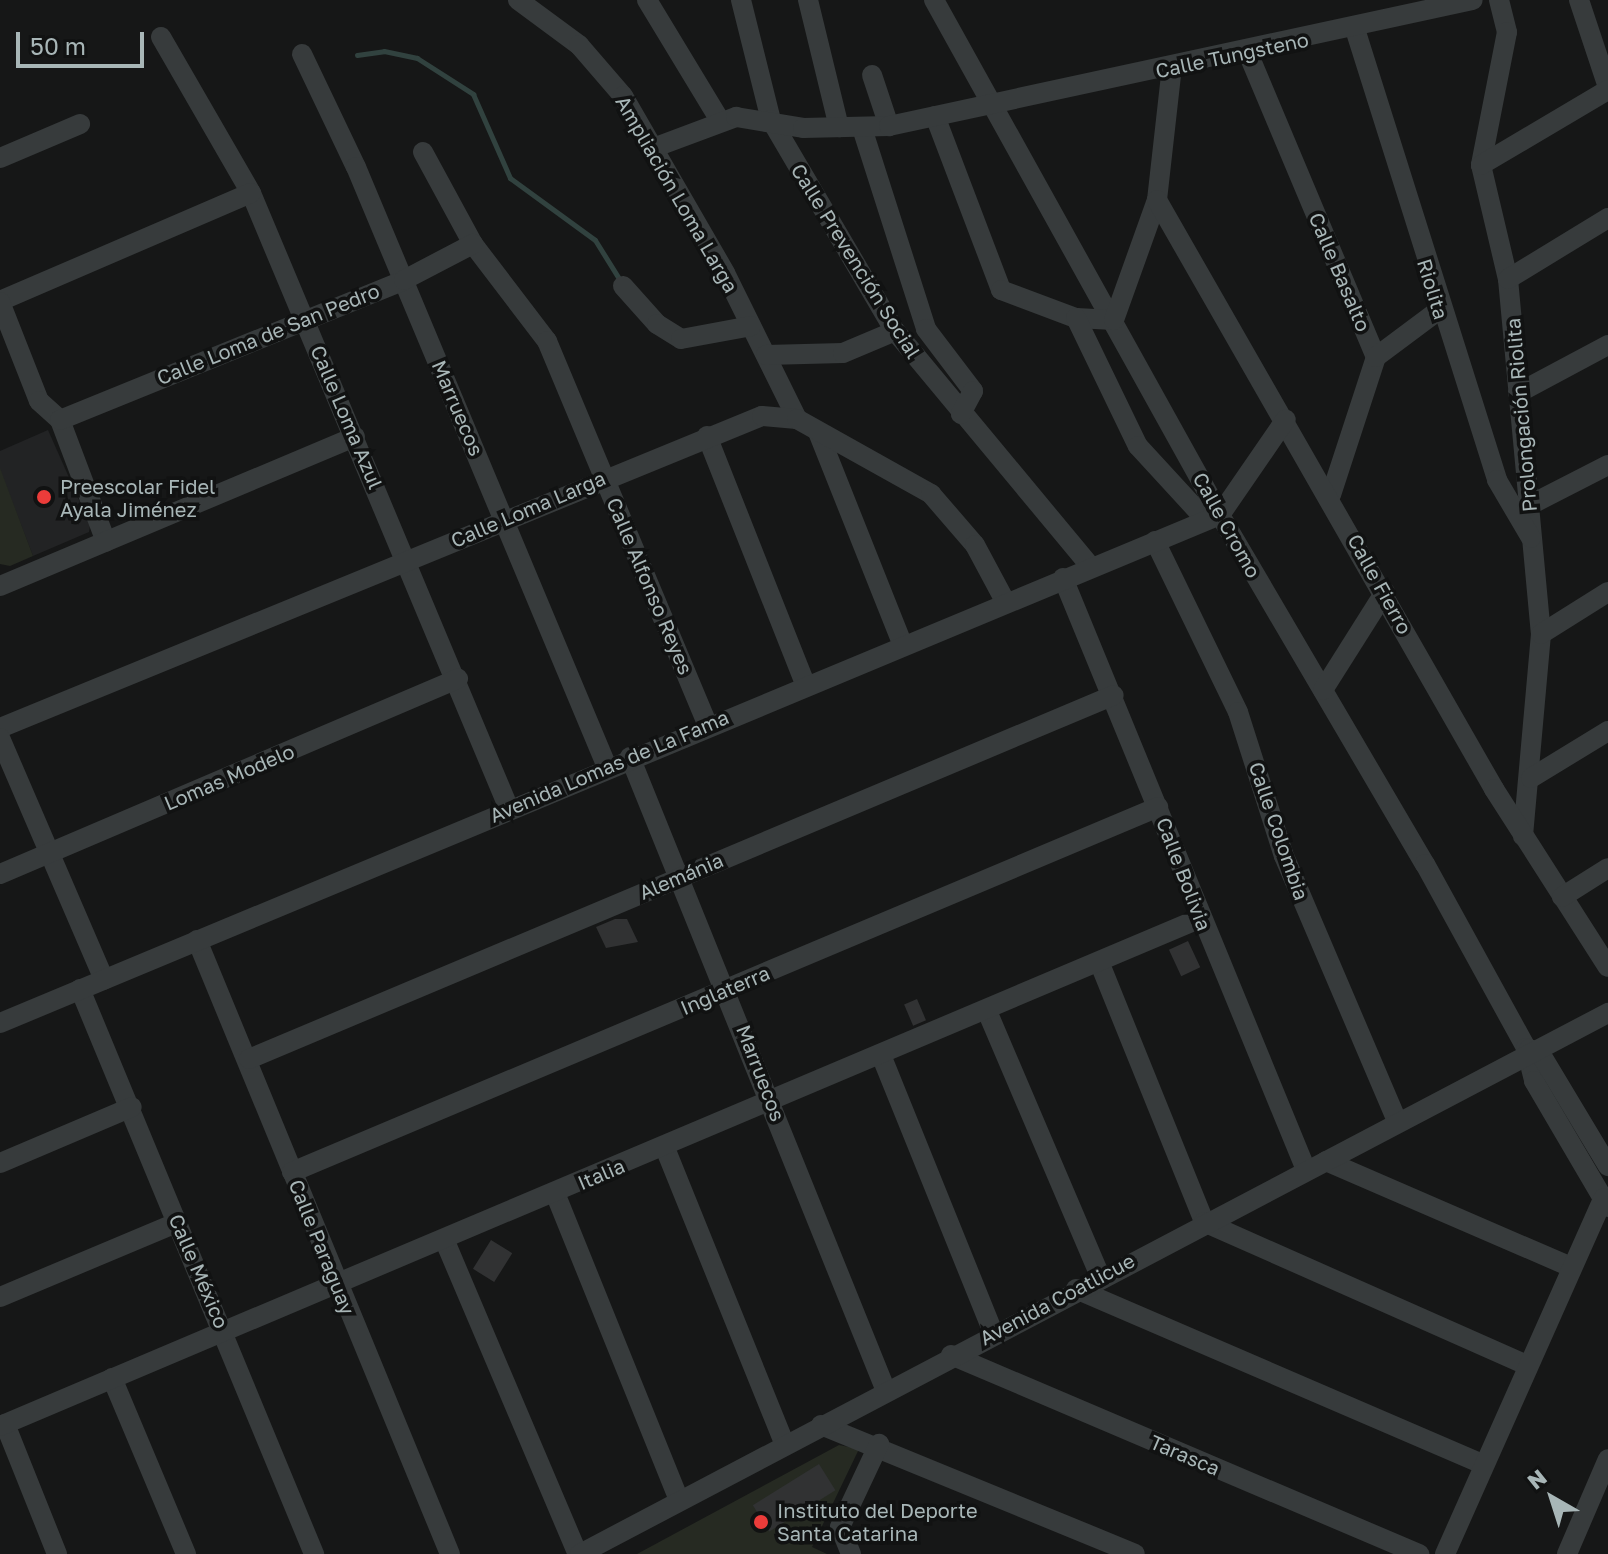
<!DOCTYPE html>
<meta charset="utf-8">
<style>
body{margin:0}
#map{position:relative;width:1608px;height:1554px;overflow:hidden;background:#161717;font-family:"Golos Text",sans-serif}
div>[style]{position:absolute}
[style*='--x']{left:calc(var(--x)*1px);top:calc(var(--y)*1px);width:calc(var(--w)*1px);rotate:calc(var(--a)*1deg)}
.built>*{inset:0;background:#222324}
.green>*{inset:0;background:#262a22}
.stream>*{height:5px;margin:-2.5px;padding:0 2.5px;transform-origin:2.5px;border-radius:2.5px;background:#31423f}
.building>*{inset:0;background:#313233;transform-origin:0 0}
.minor>*{height:20px;margin:-10px;padding:0 10px;transform-origin:10px;border-radius:10px;background:#373b3c}
.dots>*{width:22px;height:22px;translate:-50% -50%;box-sizing:border-box;border:4px solid #111212;border-radius:50%}
span{translate:-50% -50%;white-space:nowrap;text-align:center;line-height:1.15;-webkit-text-stroke:7px #111212;paint-order:stroke}
.street-label{font-size:20px;color:#a8b6b7}
.poi-label{font-size:20px;color:#a8b6b7}
.left{translate:0 -50%;text-align:left}
.north{position:absolute;left:1512px;top:1458px;width:80px;height:80px;-webkit-text-stroke:6px #111212;paint-order:stroke;rotate:321deg;font-size:22px;font-weight:700;line-height:32px;text-align:center;color:#a8b6b7}
.north::after{content:'';display:block;margin:auto;width:28px;height:36px;background:#a8b6b7;clip-path:polygon(50% 0,100% 100%,50% 72%,0 100%)}
.scale{position:absolute;left:16px;top:32px;width:128px;height:36px;box-sizing:border-box;border:4px solid #a8b6b7;border-top:0;padding-left:10px;font-size:24px;line-height:28px;white-space:nowrap;color:#a8b6b7;-webkit-text-stroke:6px #111212;paint-order:stroke}
</style>
<div id="map">
<div class="built">
<i style="clip-path:polygon(48px 430px,90px 525px,89px 532px,33px 556px,0 470px,0 451px)"></i>
</div>
<div class="green">
<i style="clip-path:polygon(0 468px,33px 556px,10px 566px,0 564px)"></i>
<i style="clip-path:polygon(839px 1445px,859px 1449px,812px 1547px,827px 1554px,637px 1554px)"></i>
</div>
<div class="stream">
<i style="--x:357;--y:55;--w:27;--a:-8"></i>
<i style="--x:384;--y:51;--w:34;--a:12"></i>
<i style="--x:417;--y:58;--w:67;--a:32.7"></i>
<i style="--x:473;--y:94;--w:92;--a:66.2"></i>
<i style="--x:510;--y:178;--w:105;--a:36.1"></i>
<i style="--x:595;--y:240;--w:44;--a:58.1"></i>
</div>
<div class="building">
<i style="clip-path:polygon(615px 919px,627px 919px,638px 942px,606px 948px,596px 927px)"></i>
<i style="left:1188px;top:941px;width:29px;height:21px;rotate:65deg"></i>
<i style="left:917px;top:999px;width:23px;height:14px;rotate:67deg"></i>
<i style="left:491px;top:1240px;width:25px;height:34px;rotate:32deg"></i>
<i style="left:819px;top:1464px;width:31px;height:78px;rotate:58deg"></i>
</div>
<div class="minor">
<i style="--x:518;--y:0;--w:76;--a:36.4"></i>
<i style="--x:579;--y:45;--w:67;--a:49.2"></i>
<i style="--x:623;--y:96;--w:204;--a:60"></i>
<i style="--x:725;--y:273;--w:163;--a:63.7"></i>
<i style="--x:647;--y:0;--w:139;--a:58.8"></i>
<i style="--x:741;--y:0;--w:124;--a:76"></i>
<i style="--x:771;--y:120;--w:245;--a:59.6"></i>
<i style="--x:895;--y:331;--w:305;--a:50.3"></i>
<i style="--x:808;--y:0;--w:131;--a:76.3"></i>
<i style="--x:934;--y:0;--w:589;--a:60.95"></i>
<i style="--x:1220;--y:515;--w:405;--a:59.6"></i>
<i style="--x:1425;--y:864;--w:210;--a:61.2"></i>
<i style="--x:1526;--y:1048;--w:34;--a:76"></i>
<i style="--x:1534;--y:1081;--w:146;--a:59.6"></i>
<i style="--x:1499;--y:0;--w:33;--a:76"></i>
<i style="--x:1507;--y:32;--w:136;--a:101.1"></i>
<i style="--x:1481;--y:165;--w:117;--a:76.7"></i>
<i style="--x:1508;--y:279;--w:357;--a:84.7"></i>
<i style="--x:1541;--y:634;--w:203;--a:95.1"></i>
<i style="--x:1579;--y:0;--w:92;--a:71.6"></i>
<i style="--x:1355;--y:29;--w:473;--a:72.5"></i>
<i style="--x:1497;--y:480;--w:67;--a:59.6"></i>
<i style="--x:161;--y:37;--w:180;--a:60"></i>
<i style="--x:251;--y:193;--w:668;--a:67.27"></i>
<i style="--x:1248;--y:53;--w:330;--a:67.2"></i>
<i style="--x:1376;--y:357;--w:145;--a:108.1"></i>
<i style="--x:302;--y:54;--w:125;--a:64.5"></i>
<i style="--x:356;--y:167;--w:650;--a:67.3"></i>
<i style="--x:872;--y:75;--w:54;--a:71.6"></i>
<i style="--x:935;--y:116;--w:186;--a:69.2"></i>
<i style="--x:1001;--y:290;--w:80;--a:20.5"></i>
<i style="--x:1076;--y:318;--w:38;--a:3"></i>
<i style="--x:1114;--y:320;--w:127;--a:-70.3"></i>
<i style="--x:1157;--y:200;--w:134;--a:-83.6"></i>
<i style="--x:862;--y:128;--w:211;--a:72.3"></i>
<i style="--x:926;--y:329;--w:78;--a:52.8"></i>
<i style="--x:973;--y:391;--w:26;--a:118"></i>
<i style="--x:653;--y:148;--w:89;--a:-20.5"></i>
<i style="--x:736;--y:117;--w:68;--a:9.3"></i>
<i style="--x:803;--y:128;--w:86;--a:-1.3"></i>
<i style="--x:889;--y:126;--w:597;--a:-12.18"></i>
<i style="--x:423;--y:152;--w:105;--a:61.5"></i>
<i style="--x:473;--y:244;--w:122;--a:52.7"></i>
<i style="--x:547;--y:341;--w:414;--a:67.3"></i>
<i style="--x:0;--y:158;--w:87;--a:-23"></i>
<i style="--x:1481;--y:165;--w:147;--a:-30.6"></i>
<i style="--x:1157;--y:200;--w:679;--a:60.22"></i>
<i style="--x:1494;--y:789;--w:211;--a:57.4"></i>
<i style="--x:1508;--y:279;--w:117;--a:-31.4"></i>
<i style="--x:623;--y:286;--w:51;--a:48.2"></i>
<i style="--x:657;--y:324;--w:28;--a:32"></i>
<i style="--x:681;--y:339;--w:71;--a:-10.5"></i>
<i style="--x:0;--y:301;--w:273;--a:-23.3"></i>
<i style="--x:0;--y:302;--w:106;--a:68.5"></i>
<i style="--x:39;--y:401;--w:28;--a:42"></i>
<i style="--x:60;--y:420;--w:130;--a:69.3"></i>
<i style="--x:1076;--y:318;--w:142;--a:64.2"></i>
<i style="--x:1138;--y:446;--w:100;--a:47.4"></i>
<i style="--x:766;--y:355;--w:77;--a:-1.5"></i>
<i style="--x:843;--y:353;--w:56;--a:-22.9"></i>
<i style="--x:1376;--y:357;--w:79;--a:-36.7"></i>
<i style="--x:1518;--y:393;--w:102;--a:-28.1"></i>
<i style="--x:60;--y:420;--w:371;--a:-22.1"></i>
<i style="--x:404;--y:280;--w:78;--a:-27.6"></i>
<i style="--x:818;--y:432;--w:227;--a:68.3"></i>
<i style="--x:707;--y:436;--w:267;--a:68.4"></i>
<i style="--x:1528;--y:506;--w:90;--a:-27.1"></i>
<i style="--x:1155;--y:541;--w:190;--a:64.1"></i>
<i style="--x:1238;--y:712;--w:151;--a:72.3"></i>
<i style="--x:1284;--y:856;--w:290;--a:66.9"></i>
<i style="--x:1063;--y:578;--w:640;--a:67.68"></i>
<i style="--x:0;--y:586;--w:385;--a:-22.8"></i>
<i style="--x:1541;--y:634;--w:79;--a:-32.1"></i>
<i style="--x:1323;--y:690;--w:116;--a:-57.7"></i>
<i style="--x:0;--y:728;--w:823;--a:-22.27"></i>
<i style="--x:762;--y:416;--w:35;--a:5"></i>
<i style="--x:797;--y:419;--w:154;--a:29.2"></i>
<i style="--x:931;--y:494;--w:67;--a:49.2"></i>
<i style="--x:975;--y:545;--w:64;--a:61.8"></i>
<i style="--x:0;--y:738;--w:263;--a:66.7"></i>
<i style="--x:630;--y:757;--w:684;--a:68.01"></i>
<i style="--x:1531;--y:778;--w:90;--a:-31.4"></i>
<i style="--x:0;--y:874;--w:498;--a:-23.1"></i>
<i style="--x:1562;--y:897;--w:54;--a:-32.2"></i>
<i style="--x:197;--y:940;--w:664;--a:67.61"></i>
<i style="--x:1100;--y:964;--w:278;--a:68"></i>
<i style="--x:1204;--y:1222;--w:353;--a:23.9"></i>
<i style="--x:80;--y:989;--w:612;--a:67.5"></i>
<i style="--x:987;--y:1011;--w:288;--a:66.9"></i>
<i style="--x:0;--y:1023;--w:1322;--a:-22.61"></i>
<i style="--x:1220;--y:515;--w:116;--a:-55.5"></i>
<i style="--x:1529;--y:1049;--w:12;--a:20"></i>
<i style="--x:1540;--y:1053;--w:132;--a:59"></i>
<i style="--x:881;--y:1055;--w:299;--a:68"></i>
<i style="--x:249;--y:1059;--w:938;--a:-22.82"></i>
<i style="--x:665;--y:1148;--w:320;--a:68"></i>
<i style="--x:1326;--y:1161;--w:267;--a:23.4"></i>
<i style="--x:0;--y:1163;--w:143;--a:-23"></i>
<i style="--x:292;--y:1172;--w:940;--a:-22.85"></i>
<i style="--x:555;--y:1193;--w:331;--a:68"></i>
<i style="--x:444;--y:1239;--w:342;--a:67"></i>
<i style="--x:1076;--y:1289;--w:444;--a:23.3"></i>
<i style="--x:0;--y:1297;--w:193;--a:-22.8"></i>
<i style="--x:951;--y:1355;--w:509;--a:23.04"></i>
<i style="--x:112;--y:1378;--w:191;--a:67.2"></i>
<i style="--x:5;--y:1424;--w:140;--a:68.2"></i>
<i style="--x:821;--y:1425;--w:339;--a:22.3"></i>
<i style="--x:0;--y:1426;--w:1304;--a:-22.93"></i>
<i style="--x:580;--y:1554;--w:1162;--a:-27.76"></i>
<i style="--x:851;--y:1554;--w:29;--a:-112"></i>
<i style="--x:840;--y:1527;--w:92;--a:-64.8"></i>
<i style="--x:1445;--y:1554;--w:389;--a:-66"></i>
<i style="--x:1567;--y:1554;--w:103;--a:-66.7"></i>
</div>
<div class="dots">
<i style="left:44px;top:497px;background:#eb3c3a"></i>
<i style="left:761px;top:1522px;background:#eb3c3a"></i>
</div>
<div class="street-label">
<span style="left:1232px;top:55px;rotate:-12deg">Calle Tungsteno</span>
<span style="left:677px;top:194px;rotate:60deg">Ampliación Loma Larga</span>
<span style="left:856px;top:261px;rotate:58deg">Calle Prevención Social</span>
<span style="left:1340px;top:272px;rotate:67deg">Calle Basalto</span>
<span style="left:1433px;top:289px;rotate:73deg">Riolita</span>
<span style="left:268px;top:334px;rotate:-22deg">Calle Loma de San Pedro</span>
<span style="left:458px;top:408px;rotate:67deg">Marruecos</span>
<span style="left:1521px;top:415px;rotate:-95deg">Prolongación Riolita</span>
<span style="left:347px;top:417px;rotate:67deg">Calle Loma Azul</span>
<span style="left:528px;top:509px;rotate:-23deg">Calle Loma Larga</span>
<span style="left:1227px;top:525px;rotate:61deg">Calle Cromo</span>
<span style="left:1380px;top:584px;rotate:61deg">Calle Fierro</span>
<span style="left:650px;top:586px;rotate:67deg">Calle Alfonso Reyes</span>
<span style="left:609px;top:766px;rotate:-23deg">Avenida Lomas de La Fama</span>
<span style="left:229px;top:777px;rotate:-23deg">Lomas Modelo</span>
<span style="left:1279px;top:831px;rotate:71deg">Calle Colombia</span>
<span style="left:1184px;top:874px;rotate:69deg">Calle Bolivia</span>
<span style="left:681px;top:876px;rotate:-23deg">Alemánia</span>
<span style="left:725px;top:990px;rotate:-23deg">Inglaterra</span>
<span style="left:761px;top:1073px;rotate:69deg">Marruecos</span>
<span style="left:601px;top:1174px;rotate:-23deg">Italia</span>
<span style="left:322px;top:1247px;rotate:68deg">Calle Paraguay</span>
<span style="left:199px;top:1271px;rotate:67deg">Calle México</span>
<span style="left:1057px;top:1299px;rotate:-28deg">Avenida Coatlicue</span>
<span style="left:1185px;top:1455px;rotate:23deg">Tarasca</span>
</div>
<div class="poi-label">
<span class="left" style="left:60px;top:498px">Preescolar Fidel<br>Ayala Jiménez</span>
<span class="left" style="left:777px;top:1522px">Instituto del Deporte<br>Santa Catarina</span>
</div>
<div class="north">N</div>
<div class="scale">50 m</div>
</div>
